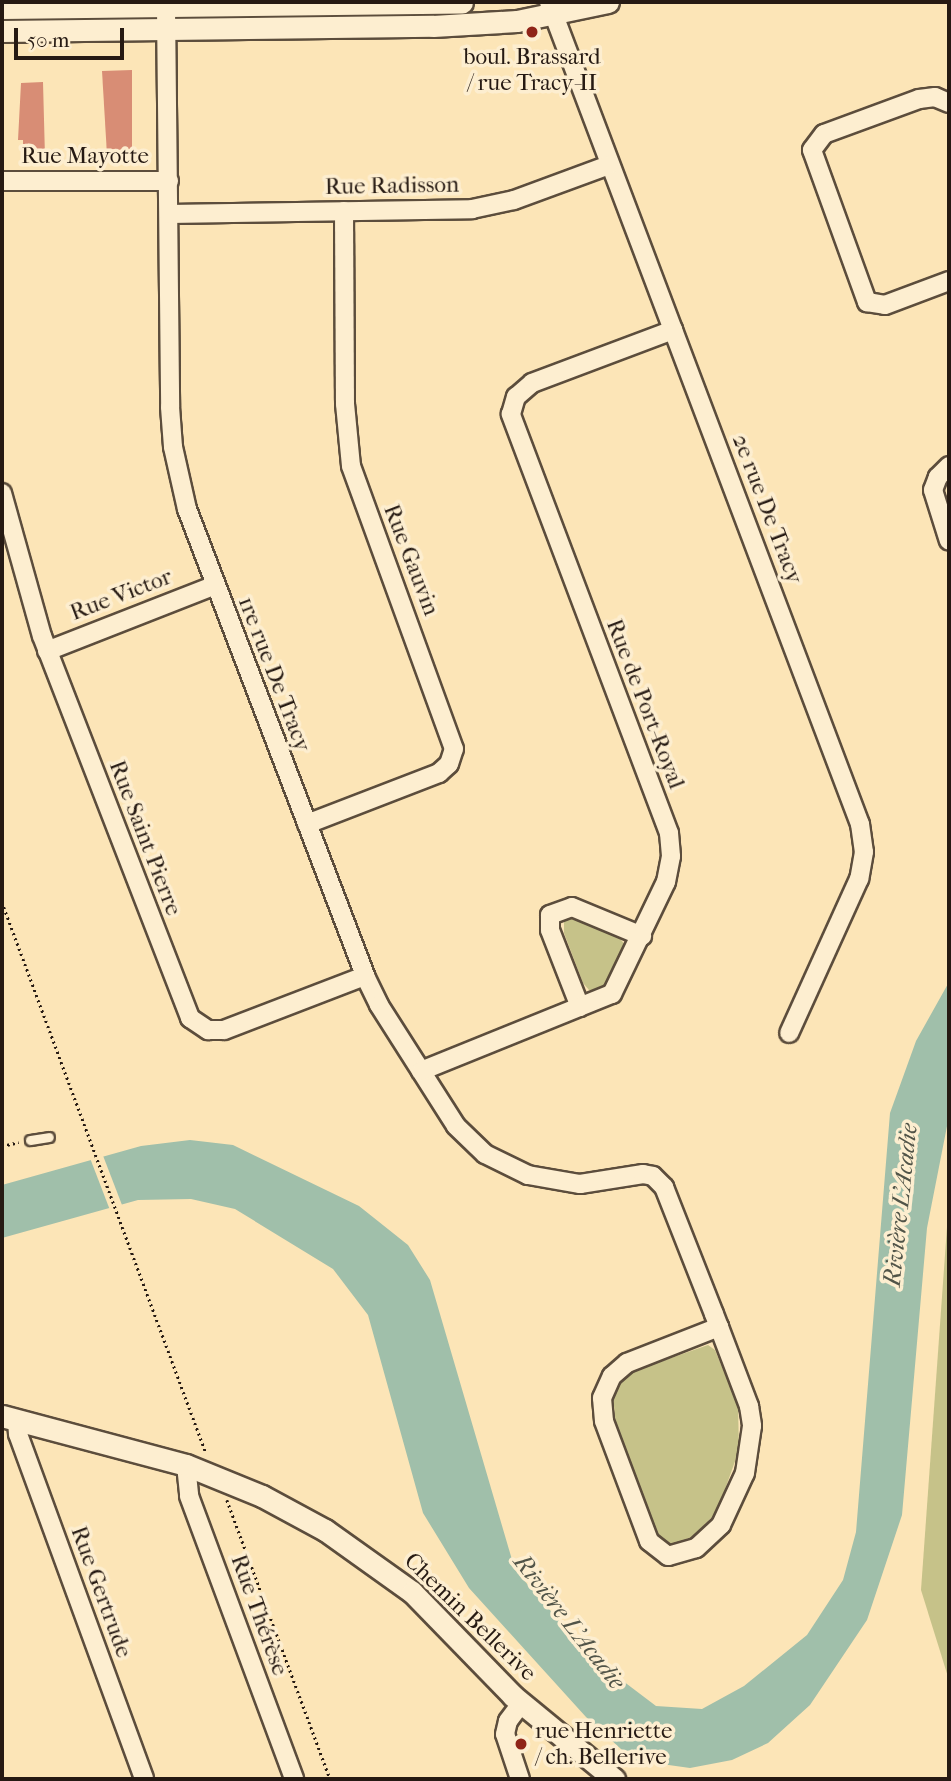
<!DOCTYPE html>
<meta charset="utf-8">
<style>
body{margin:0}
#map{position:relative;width:951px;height:1781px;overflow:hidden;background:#fce5b7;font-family:"IM FELL French Canon",serif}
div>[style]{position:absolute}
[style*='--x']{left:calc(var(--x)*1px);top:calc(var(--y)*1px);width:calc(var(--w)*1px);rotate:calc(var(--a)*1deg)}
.green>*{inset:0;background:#c6c289}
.water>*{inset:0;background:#a0bfaa}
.pier>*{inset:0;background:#fce5b7;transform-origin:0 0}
.building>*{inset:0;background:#d88d75}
.path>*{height:2.5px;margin-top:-1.25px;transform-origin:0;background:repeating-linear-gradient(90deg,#261a13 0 2px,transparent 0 5.5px)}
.roads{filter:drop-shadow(2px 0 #5c4d3c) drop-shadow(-2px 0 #5c4d3c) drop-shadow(0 2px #5c4d3c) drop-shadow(0 -2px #5c4d3c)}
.service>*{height:9px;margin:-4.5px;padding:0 4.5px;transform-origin:4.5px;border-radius:4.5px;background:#fdeed0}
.minor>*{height:18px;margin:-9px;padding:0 9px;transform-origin:9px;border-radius:9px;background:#fdeed0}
.tertiary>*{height:21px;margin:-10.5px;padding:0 10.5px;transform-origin:10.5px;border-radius:10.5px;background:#fdeed0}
.dots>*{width:19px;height:19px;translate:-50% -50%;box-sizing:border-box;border:4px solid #fdeed0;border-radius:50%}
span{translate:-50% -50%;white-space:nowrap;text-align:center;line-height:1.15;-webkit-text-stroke:7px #fdeed0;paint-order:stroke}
.poi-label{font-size:23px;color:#261a13}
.left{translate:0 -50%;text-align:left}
.street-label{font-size:23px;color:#261a13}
.water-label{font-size:24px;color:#515448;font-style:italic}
.frame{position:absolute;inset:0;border:4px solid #261a13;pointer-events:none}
.scale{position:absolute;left:14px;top:28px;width:110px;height:32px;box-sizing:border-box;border:4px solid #261a13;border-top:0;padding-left:9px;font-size:21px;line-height:24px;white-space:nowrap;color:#261a13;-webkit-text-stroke:5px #fdeed0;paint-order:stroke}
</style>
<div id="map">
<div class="green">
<i style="clip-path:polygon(572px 916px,618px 936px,625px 945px,609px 983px,599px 990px,589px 990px,583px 983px,564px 933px,564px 918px)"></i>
<i style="clip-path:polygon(949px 1199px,949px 1680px,921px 1590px)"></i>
<i style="clip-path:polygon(708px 1345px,715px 1350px,738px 1406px,739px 1450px,717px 1512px,692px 1537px,669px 1545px,659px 1539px,616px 1428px,613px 1395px,619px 1383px,634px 1371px)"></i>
</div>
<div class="water">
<i style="clip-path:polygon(949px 982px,949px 1116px,927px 1228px,902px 1515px,867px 1620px,810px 1705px,768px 1743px,732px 1760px,690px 1768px,633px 1760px,586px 1717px,469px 1588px,423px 1513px,368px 1315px,333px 1269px,235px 1209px,191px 1199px,138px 1200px,2px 1238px,2px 1185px,141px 1146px,190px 1140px,233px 1145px,359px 1206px,408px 1245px,430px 1280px,515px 1570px,590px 1656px,656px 1706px,702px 1709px,744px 1686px,807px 1635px,843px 1580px,856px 1532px,890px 1113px,916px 1041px)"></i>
</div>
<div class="pier">
<i style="left:102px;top:1153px;width:59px;height:13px;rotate:69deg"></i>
</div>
<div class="building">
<i style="clip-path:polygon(132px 70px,132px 154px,107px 155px,102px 71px)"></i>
<i style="clip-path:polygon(43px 82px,45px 157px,23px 157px,23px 140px,18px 140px,21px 83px)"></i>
</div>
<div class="path">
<i style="--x:2;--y:902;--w:588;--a:69.68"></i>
<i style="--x:2;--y:1146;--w:17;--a:-13"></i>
<i style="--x:227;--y:1500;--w:297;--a:69.7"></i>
</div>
<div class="roads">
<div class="service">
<i style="--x:30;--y:1140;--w:19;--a:-9"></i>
</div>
<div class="minor">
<i style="--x:549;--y:2;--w:879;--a:69.28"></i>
<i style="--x:860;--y:824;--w:28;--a:82"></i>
<i style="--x:864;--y:852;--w:27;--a:100"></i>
<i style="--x:859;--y:879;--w:169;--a:114.4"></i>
<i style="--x:166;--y:8;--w:399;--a:89.4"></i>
<i style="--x:170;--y:407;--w:40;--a:85.7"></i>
<i style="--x:173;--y:447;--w:64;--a:77.3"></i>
<i style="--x:187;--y:509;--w:500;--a:69.1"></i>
<i style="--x:365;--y:976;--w:32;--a:64"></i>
<i style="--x:379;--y:1005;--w:143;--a:57.5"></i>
<i style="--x:456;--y:1126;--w:40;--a:44"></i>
<i style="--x:485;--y:1154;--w:48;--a:26"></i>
<i style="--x:528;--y:1175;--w:53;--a:9.8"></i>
<i style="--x:580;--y:1184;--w:64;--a:-9"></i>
<i style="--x:643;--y:1174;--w:10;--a:11"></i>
<i style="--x:653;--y:1176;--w:16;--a:45"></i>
<i style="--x:664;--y:1187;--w:136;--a:68.5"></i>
<i style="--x:714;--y:1314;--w:14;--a:69"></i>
<i style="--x:719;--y:1327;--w:85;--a:69.2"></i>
<i style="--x:749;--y:1406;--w:20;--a:81"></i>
<i style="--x:752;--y:1426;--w:48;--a:98.5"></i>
<i style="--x:745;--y:1473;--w:57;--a:114.8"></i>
<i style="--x:721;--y:1525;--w:34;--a:137"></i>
<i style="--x:696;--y:1548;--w:29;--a:164"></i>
<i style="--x:668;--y:1556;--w:24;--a:-142"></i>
<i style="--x:649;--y:1541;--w:128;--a:-110.6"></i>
<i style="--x:604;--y:1421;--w:23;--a:-95"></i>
<i style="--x:602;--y:1398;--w:24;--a:-66"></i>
<i style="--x:612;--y:1376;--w:20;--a:-41"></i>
<i style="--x:627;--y:1363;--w:99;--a:-21.4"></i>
<i style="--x:949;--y:103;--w:15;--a:-157"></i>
<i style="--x:935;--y:97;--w:16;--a:173"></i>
<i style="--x:919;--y:99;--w:101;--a:159.8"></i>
<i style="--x:824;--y:134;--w:20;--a:127"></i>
<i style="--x:812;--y:150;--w:162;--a:70.1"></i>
<i style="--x:867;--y:302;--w:18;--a:9"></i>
<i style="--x:885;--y:305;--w:68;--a:-20.6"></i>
<i style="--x:2;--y:181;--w:167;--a:0"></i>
<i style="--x:169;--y:214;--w:303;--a:-0.9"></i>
<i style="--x:472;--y:209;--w:43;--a:-12.1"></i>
<i style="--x:514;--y:200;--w:101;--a:-20.2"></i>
<i style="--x:949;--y:466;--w:16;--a:135"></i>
<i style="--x:938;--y:477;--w:14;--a:111"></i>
<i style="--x:933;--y:490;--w:53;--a:72.6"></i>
<i style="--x:2;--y:493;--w:148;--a:74.4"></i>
<i style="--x:42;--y:636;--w:410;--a:68.8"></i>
<i style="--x:190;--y:1018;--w:22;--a:34"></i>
<i style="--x:208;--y:1030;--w:16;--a:0"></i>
<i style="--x:224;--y:1030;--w:151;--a:-21"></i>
<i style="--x:47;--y:651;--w:178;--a:-21.4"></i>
<i style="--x:307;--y:824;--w:142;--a:-21.1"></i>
<i style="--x:439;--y:773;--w:13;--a:-42"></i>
<i style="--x:449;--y:764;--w:16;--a:-72"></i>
<i style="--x:454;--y:749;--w:301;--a:-110"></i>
<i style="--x:351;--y:466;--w:62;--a:-95.5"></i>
<i style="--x:345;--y:404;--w:193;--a:-90.3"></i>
<i style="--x:580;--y:1007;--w:83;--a:-111.3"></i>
<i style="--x:550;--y:930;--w:15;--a:-90"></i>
<i style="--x:550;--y:915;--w:23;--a:-20"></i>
<i style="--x:572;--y:907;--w:76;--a:22.5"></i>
<i style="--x:421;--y:1071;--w:206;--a:-22"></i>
<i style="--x:612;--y:994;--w:124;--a:-64.3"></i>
<i style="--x:666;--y:882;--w:26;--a:-79"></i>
<i style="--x:671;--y:856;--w:23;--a:-95"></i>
<i style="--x:669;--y:833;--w:448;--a:-110.7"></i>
<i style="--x:511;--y:414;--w:18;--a:-74"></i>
<i style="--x:516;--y:397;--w:21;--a:-41"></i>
<i style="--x:532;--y:383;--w:151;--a:-20.6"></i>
<i style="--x:17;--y:1420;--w:14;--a:86"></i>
<i style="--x:18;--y:1434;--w:367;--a:69.9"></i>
<i style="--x:186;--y:1465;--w:31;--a:84"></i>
<i style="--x:189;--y:1496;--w:302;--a:69.6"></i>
<i style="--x:520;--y:1779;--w:47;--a:-108.4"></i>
<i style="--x:505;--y:1734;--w:13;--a:-77"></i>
<i style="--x:508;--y:1721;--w:21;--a:-53"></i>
</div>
<div class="tertiary">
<i style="--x:2;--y:8;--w:460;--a:-0.7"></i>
<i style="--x:2;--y:31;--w:431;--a:-0.7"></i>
<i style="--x:433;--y:26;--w:84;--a:-3.4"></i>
<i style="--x:517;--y:21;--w:93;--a:-11.8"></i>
<i style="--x:2;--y:1416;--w:190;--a:14.9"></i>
<i style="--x:186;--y:1465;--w:82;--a:22.2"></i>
<i style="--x:262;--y:1496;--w:72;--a:28.4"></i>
<i style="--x:325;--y:1530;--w:107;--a:35.5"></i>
<i style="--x:412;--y:1592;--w:145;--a:45.8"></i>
<i style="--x:513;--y:1696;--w:131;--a:39.4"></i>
</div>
</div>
<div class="dots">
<i style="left:532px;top:32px;background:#8f2418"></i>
<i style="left:521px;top:1744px;background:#8f2418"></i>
</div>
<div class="poi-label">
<span style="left:532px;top:70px">boul. Brassard<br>/ rue Tracy-II</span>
<span class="left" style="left:535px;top:1744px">rue Henriette<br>/ ch. Bellerive</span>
</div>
<div class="street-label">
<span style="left:85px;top:156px">Rue Mayotte</span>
<span style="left:392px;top:186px;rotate:-1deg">Rue Radisson</span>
<span style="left:767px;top:509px;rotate:69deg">2e rue De Tracy</span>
<span style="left:411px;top:560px;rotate:69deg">Rue Gauvin</span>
<span style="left:121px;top:595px;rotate:-21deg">Rue Victor</span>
<span style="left:274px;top:674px;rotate:69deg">1re rue De Tracy</span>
<span style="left:645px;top:704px;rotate:69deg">Rue de Port-Royal</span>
<span style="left:145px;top:838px;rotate:69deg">Rue Saint Pierre</span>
<span style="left:101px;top:1592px;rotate:70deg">Rue Gertrude</span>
<span style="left:259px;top:1615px;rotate:70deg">Rue Thérèse</span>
<span style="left:470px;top:1617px;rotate:44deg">Chemin Bellerive</span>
</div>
<div class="water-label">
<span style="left:901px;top:1205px;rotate:-84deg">Rivière L'Acadie</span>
<span style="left:569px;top:1622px;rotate:52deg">Rivière L'Acadie</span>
</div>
<div class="frame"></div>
<div class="scale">50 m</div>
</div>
